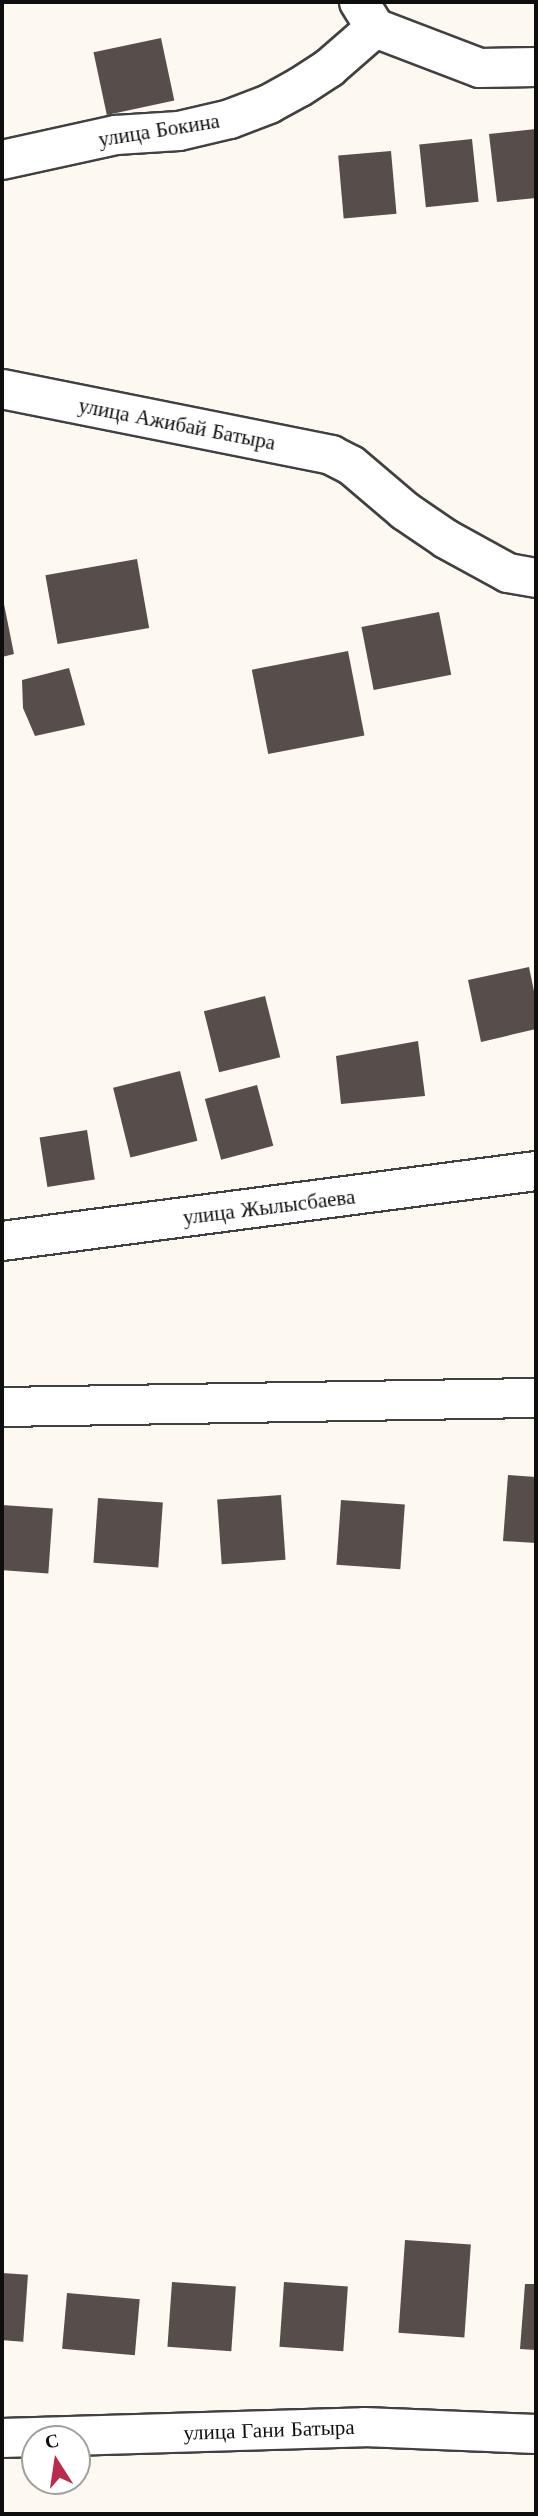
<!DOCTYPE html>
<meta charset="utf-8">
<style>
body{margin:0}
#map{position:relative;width:538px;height:2516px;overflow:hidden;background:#fef9f0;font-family:"Libre Baskerville",serif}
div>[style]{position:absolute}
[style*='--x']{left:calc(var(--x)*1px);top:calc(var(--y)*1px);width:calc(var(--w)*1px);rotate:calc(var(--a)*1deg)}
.building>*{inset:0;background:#574d4b;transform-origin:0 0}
.roads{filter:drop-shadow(2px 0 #414141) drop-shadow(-2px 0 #414141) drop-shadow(0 2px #414141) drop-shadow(0 -2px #414141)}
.minor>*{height:38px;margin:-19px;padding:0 19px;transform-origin:19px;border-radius:19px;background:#fff}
span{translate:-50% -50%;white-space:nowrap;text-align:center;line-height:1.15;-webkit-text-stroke:7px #fff;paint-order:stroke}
.street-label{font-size:21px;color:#0e0e0e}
.frame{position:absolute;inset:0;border:4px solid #0e0e0e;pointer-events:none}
.north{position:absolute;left:21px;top:2425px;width:70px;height:70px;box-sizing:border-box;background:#fff;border:2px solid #9f9f9f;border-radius:50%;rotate:348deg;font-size:19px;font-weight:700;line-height:28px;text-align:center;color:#0e0e0e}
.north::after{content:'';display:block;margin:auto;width:24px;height:32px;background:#ba2a4c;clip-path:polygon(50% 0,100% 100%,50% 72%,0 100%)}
</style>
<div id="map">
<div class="building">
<i style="left:161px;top:38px;width:64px;height:69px;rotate:78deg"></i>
<i style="clip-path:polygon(536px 129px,536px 198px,497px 202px,489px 134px)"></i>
<i style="left:472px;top:139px;width:63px;height:53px;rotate:84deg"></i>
<i style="left:391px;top:151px;width:63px;height:53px;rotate:85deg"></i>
<i style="left:137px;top:559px;width:70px;height:93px;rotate:80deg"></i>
<i style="clip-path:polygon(2px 594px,14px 654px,2px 657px)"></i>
<i style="left:439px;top:612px;width:64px;height:79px;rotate:79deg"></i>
<i style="left:348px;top:651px;width:86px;height:98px;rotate:79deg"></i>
<i style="clip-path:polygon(69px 668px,85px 725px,35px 736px,23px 708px,22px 680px)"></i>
<i style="clip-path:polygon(529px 967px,536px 1001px,536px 1029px,481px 1042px,468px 980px)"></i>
<i style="left:265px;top:996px;width:63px;height:63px;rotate:76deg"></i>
<i style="clip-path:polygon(418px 1041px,425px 1096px,341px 1104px,336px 1056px)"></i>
<i style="left:180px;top:1071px;width:72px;height:69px;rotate:76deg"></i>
<i style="left:257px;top:1085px;width:63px;height:54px;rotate:75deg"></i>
<i style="left:87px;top:1130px;width:50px;height:48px;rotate:81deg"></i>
<i style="clip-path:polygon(508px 1475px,536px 1477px,536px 1543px,503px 1541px)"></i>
<i style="left:281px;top:1495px;width:65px;height:64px;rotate:86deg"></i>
<i style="left:98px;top:1498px;width:65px;height:65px;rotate:4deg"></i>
<i style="left:341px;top:1500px;width:64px;height:65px;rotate:4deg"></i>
<i style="left:2px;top:1505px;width:51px;height:65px;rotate:4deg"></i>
<i style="left:405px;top:2240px;width:66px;height:93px;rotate:4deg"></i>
<i style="left:2px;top:2273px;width:26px;height:67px;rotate:4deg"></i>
<i style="left:172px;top:2282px;width:64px;height:65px;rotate:4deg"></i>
<i style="left:284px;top:2282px;width:64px;height:65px;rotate:4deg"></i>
<i style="clip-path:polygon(525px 2284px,536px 2284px,536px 2350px,520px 2349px)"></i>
<i style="left:67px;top:2293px;width:73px;height:56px;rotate:5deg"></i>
</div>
<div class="roads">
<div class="minor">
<i style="--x:359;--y:2;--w:31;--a:58"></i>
<i style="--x:375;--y:28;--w:112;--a:20.9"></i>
<i style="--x:480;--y:68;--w:56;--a:-1"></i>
<i style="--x:2;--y:160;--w:117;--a:-12.4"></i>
<i style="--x:116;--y:135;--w:63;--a:-3.6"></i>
<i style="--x:179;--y:131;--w:52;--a:-13.2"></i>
<i style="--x:230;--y:119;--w:42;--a:-21"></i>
<i style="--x:269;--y:104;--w:35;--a:-29"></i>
<i style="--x:300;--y:87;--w:35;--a:-33"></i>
<i style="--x:329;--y:68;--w:61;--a:-41"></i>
<i style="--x:2;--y:389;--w:336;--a:11.3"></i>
<i style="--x:331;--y:455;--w:22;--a:27"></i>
<i style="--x:351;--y:465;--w:71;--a:40.4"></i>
<i style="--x:405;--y:511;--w:50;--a:34.3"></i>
<i style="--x:446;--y:539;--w:71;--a:28.7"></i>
<i style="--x:508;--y:573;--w:28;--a:10"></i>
<i style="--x:2;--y:1241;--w:539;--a:-7.47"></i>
<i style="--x:2;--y:1407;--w:534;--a:-0.97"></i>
<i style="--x:2;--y:2438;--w:362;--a:-1.7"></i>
<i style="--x:364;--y:2427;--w:172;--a:2.3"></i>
</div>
</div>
<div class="street-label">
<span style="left:159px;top:130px;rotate:-9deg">улица Бокина</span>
<span style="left:177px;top:424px;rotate:11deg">улица Ажибай Батыра</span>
<span style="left:269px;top:1207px;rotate:-7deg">улица Жылысбаева</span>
<span style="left:269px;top:2430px;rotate:-2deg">улица Гани Батыра</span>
</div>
<div class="frame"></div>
<div class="north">С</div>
</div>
